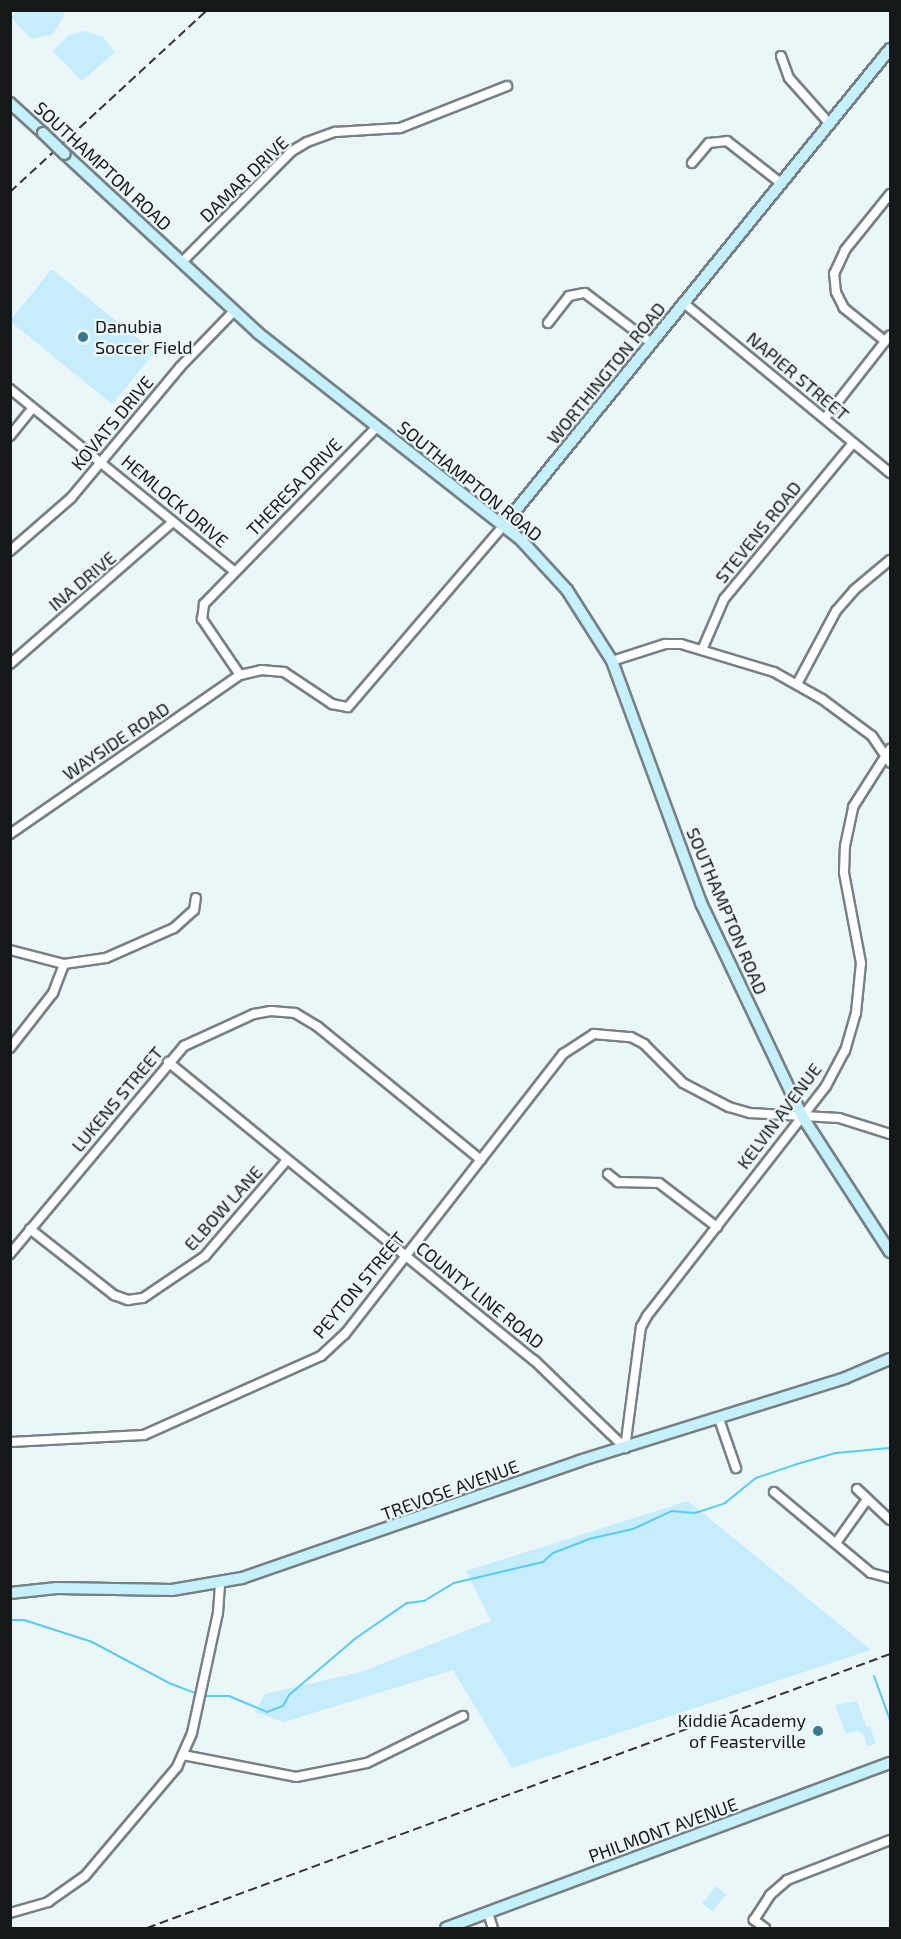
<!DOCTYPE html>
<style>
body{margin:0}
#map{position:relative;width:901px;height:1939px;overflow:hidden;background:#ebf6f9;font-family:"Exo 2",sans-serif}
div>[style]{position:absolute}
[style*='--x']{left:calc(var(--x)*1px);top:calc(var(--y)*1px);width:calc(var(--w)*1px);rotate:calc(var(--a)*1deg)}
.green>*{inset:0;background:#c6edfb;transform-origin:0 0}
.stream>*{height:2px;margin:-1px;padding:0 1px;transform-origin:1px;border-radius:1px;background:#58ccee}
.roads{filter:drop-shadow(2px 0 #778184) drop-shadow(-2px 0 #778184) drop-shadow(0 2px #778184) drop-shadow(0 -2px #778184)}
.street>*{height:8px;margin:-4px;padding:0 4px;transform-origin:4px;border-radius:4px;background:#fff}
.secondary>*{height:10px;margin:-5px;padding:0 5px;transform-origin:5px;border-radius:5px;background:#c4f1fc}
.rail>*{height:2px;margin-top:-1px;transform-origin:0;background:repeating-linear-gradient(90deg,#313637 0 9px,transparent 0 13.5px)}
.bridges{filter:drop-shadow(2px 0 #778184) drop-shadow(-2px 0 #778184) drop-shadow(0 2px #778184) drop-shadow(0 -2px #778184)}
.secondary-bridge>*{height:10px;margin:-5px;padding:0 5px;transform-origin:5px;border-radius:5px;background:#c4f1fc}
.dots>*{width:16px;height:16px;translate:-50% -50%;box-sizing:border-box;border:3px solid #ebf6f9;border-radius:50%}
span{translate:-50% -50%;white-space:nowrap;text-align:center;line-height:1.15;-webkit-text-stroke:4.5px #ebf6f9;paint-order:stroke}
.street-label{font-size:18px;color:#141819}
.poi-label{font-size:18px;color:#141819}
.left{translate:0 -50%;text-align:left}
.right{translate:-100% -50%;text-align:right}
.frame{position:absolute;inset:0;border:12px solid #141819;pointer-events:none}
</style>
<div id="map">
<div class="green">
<i style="clip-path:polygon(18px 11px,64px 11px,64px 16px,53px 34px,31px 39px,11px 17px)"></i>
<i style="clip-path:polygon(86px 31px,104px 38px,115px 52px,82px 81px,53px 51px,69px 35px)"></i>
<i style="left:52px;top:269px;width:132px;height:67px;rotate:39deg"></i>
<i style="clip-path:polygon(688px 1501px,871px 1650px,512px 1768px,453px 1670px,284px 1722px,255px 1712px,265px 1694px,361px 1672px,491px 1621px,466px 1571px)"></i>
<i style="clip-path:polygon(857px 1701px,866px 1727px,870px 1726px,876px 1744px,867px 1746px,863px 1734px,857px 1731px,846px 1734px,835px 1705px)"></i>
<i style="left:716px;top:1886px;width:13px;height:22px;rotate:39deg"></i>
</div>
<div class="stream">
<i style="--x:10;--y:1620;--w:14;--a:0"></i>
<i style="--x:24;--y:1620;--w:71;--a:17.9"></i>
<i style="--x:92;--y:1642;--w:87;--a:28"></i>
<i style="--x:169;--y:1683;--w:31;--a:21"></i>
<i style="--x:874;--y:1676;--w:47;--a:70"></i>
<i style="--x:204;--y:1696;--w:25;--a:0"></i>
<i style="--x:229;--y:1696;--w:41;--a:22.8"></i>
<i style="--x:267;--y:1712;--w:17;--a:-21"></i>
<i style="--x:283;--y:1706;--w:13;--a:-61"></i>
<i style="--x:289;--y:1695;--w:88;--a:-40.4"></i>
<i style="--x:356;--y:1638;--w:62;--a:-34.5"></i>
<i style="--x:407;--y:1603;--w:17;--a:-7"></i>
<i style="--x:424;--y:1601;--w:35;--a:-31"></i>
<i style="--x:454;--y:1583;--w:91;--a:-13.3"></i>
<i style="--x:543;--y:1562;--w:13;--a:-42"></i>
<i style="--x:553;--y:1553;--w:39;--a:-21"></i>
<i style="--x:589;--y:1539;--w:45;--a:-12.8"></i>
<i style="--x:633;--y:1529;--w:43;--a:-24.8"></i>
<i style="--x:672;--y:1511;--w:23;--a:5"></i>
<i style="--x:695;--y:1513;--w:32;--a:-18"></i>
<i style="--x:725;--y:1503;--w:40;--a:-39"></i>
<i style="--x:756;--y:1478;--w:43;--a:-18.9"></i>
<i style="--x:797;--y:1464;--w:41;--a:-15.8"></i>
<i style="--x:836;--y:1453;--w:54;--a:-5.3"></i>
</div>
<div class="roads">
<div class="street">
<i style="--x:781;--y:56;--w:23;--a:70"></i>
<i style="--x:789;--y:78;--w:62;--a:48.3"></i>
<i style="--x:692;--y:163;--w:26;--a:-50"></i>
<i style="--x:709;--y:143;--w:18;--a:-6"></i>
<i style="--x:727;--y:141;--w:70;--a:38"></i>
<i style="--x:182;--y:262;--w:156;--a:-45.3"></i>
<i style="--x:292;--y:151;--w:17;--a:-31"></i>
<i style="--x:307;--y:142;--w:30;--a:-20"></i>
<i style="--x:335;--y:132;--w:65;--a:-3.5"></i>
<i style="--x:400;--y:128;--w:115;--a:-21.4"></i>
<i style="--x:685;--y:304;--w:266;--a:39.5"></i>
<i style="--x:548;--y:323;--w:34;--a:-52"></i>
<i style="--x:569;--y:296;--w:16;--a:-11"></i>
<i style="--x:585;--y:293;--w:83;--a:37.1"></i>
<i style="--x:885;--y:341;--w:53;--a:-141.2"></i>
<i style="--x:844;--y:308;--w:18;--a:-117"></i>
<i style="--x:836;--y:292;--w:18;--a:-96"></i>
<i style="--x:834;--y:274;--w:26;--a:-65"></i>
<i style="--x:845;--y:250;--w:72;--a:-51.2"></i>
<i style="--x:10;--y:389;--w:289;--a:39.1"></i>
<i style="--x:825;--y:418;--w:105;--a:-51.9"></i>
<i style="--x:10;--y:436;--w:36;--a:-51"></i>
<i style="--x:10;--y:551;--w:81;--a:-41"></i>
<i style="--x:71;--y:498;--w:170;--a:-50.2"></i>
<i style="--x:180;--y:367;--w:78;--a:-46"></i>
<i style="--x:702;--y:650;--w:56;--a:-66.7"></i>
<i style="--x:724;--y:599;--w:202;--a:-50.4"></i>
<i style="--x:612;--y:661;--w:56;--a:-17.8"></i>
<i style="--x:665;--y:644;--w:16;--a:0"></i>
<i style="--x:681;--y:644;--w:97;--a:16.8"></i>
<i style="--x:774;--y:672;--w:55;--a:29.4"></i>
<i style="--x:822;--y:699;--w:62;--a:36.5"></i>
<i style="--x:872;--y:736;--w:32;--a:56"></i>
<i style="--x:10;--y:664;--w:216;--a:-41.1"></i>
<i style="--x:240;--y:675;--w:68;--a:-124.2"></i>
<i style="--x:202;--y:619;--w:15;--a:-82"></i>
<i style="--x:204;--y:604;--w:248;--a:-45.7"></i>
<i style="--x:797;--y:684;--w:83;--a:-61.9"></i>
<i style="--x:836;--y:611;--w:28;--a:-49"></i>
<i style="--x:854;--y:590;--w:47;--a:-39.8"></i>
<i style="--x:10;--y:834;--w:280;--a:-34.7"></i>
<i style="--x:240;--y:675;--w:22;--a:-13"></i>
<i style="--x:261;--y:670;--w:23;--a:5"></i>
<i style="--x:284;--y:672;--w:58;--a:33.7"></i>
<i style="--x:332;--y:704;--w:16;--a:11"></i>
<i style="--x:348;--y:707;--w:238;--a:-49.4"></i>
<i style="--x:10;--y:950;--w:56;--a:14.5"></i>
<i style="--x:64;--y:964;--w:42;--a:-8.1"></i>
<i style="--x:106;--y:958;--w:74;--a:-23.8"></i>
<i style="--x:174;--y:928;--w:27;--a:-42"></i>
<i style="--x:194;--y:910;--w:12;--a:-81"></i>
<i style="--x:10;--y:1048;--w:70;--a:-52"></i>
<i style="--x:53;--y:993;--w:31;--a:-69"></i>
<i style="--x:168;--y:1062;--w:472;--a:39.2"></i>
<i style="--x:534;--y:1360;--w:127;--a:44"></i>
<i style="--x:608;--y:1174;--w:13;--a:39"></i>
<i style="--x:618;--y:1182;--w:41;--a:1.4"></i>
<i style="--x:659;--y:1183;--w:73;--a:37.2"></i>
<i style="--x:30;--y:1229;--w:107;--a:38.2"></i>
<i style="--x:114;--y:1295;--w:15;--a:20"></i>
<i style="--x:128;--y:1300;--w:15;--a:-8"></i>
<i style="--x:143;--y:1298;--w:75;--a:-34.1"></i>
<i style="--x:205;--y:1256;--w:126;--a:-49.5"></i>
<i style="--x:10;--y:1254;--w:271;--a:-50.1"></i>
<i style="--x:184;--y:1046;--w:77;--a:-24.6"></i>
<i style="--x:254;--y:1014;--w:17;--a:-10"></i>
<i style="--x:271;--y:1011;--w:24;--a:5"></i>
<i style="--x:295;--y:1013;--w:27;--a:31"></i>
<i style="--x:318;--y:1027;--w:210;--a:39.2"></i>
<i style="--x:719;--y:1419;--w:52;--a:70.9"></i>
<i style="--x:10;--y:1442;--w:134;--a:-3"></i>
<i style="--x:144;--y:1435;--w:194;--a:-24.1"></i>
<i style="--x:321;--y:1356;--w:33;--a:-43"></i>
<i style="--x:345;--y:1334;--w:355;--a:-52.1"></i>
<i style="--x:563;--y:1054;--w:37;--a:-33"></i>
<i style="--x:594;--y:1034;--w:37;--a:5"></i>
<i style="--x:631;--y:1037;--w:15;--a:28"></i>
<i style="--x:644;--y:1044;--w:55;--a:45"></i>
<i style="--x:683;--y:1083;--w:52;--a:27.6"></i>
<i style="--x:729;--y:1107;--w:22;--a:16"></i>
<i style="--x:750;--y:1113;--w:89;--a:3.2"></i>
<i style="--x:839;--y:1118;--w:53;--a:17.4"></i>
<i style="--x:625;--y:1448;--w:122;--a:-82.5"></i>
<i style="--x:641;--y:1327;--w:13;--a:-61"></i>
<i style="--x:647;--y:1316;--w:291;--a:-52.1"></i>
<i style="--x:826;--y:1086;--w:40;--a:-62"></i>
<i style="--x:845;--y:1051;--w:40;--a:-74"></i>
<i style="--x:856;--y:1013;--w:50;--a:-84.3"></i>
<i style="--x:861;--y:963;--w:92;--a:-100.7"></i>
<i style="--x:844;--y:873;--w:27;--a:-88"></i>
<i style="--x:845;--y:846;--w:40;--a:-78"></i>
<i style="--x:853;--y:807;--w:69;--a:-57.5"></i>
<i style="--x:857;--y:1489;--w:45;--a:43.2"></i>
<i style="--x:774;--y:1492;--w:126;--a:39.9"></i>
<i style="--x:871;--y:1573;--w:20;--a:15"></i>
<i style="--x:836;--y:1543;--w:52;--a:-54.5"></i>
<i style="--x:183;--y:1755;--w:115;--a:11"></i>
<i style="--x:296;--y:1777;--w:72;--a:-11.2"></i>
<i style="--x:367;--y:1763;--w:107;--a:-26.1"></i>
<i style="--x:10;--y:1913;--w:40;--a:-16"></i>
<i style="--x:48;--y:1902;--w:45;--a:-35.1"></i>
<i style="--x:85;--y:1876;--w:143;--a:-49.8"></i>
<i style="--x:177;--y:1767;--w:37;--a:-66"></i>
<i style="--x:192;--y:1733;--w:123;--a:-77.8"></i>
<i style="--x:218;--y:1613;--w:29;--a:-86"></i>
<i style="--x:488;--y:1913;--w:16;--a:72"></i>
<i style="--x:765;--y:1928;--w:14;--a:-144"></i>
<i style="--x:754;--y:1920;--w:30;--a:-57"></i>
<i style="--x:770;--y:1895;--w:23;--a:-41"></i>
<i style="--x:787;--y:1880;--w:110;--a:-21.2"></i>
</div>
<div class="secondary">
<i style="--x:10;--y:103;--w:45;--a:42.3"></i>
<i style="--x:65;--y:154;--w:263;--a:42.8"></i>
<i style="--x:258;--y:333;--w:336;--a:38.2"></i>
<i style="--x:522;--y:541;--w:67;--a:47.4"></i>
<i style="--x:567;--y:590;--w:84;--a:57.6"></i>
<i style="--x:612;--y:661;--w:258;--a:69.8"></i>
<i style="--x:701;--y:903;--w:236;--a:64.6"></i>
<i style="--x:802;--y:1116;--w:162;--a:57.1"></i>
<i style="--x:503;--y:526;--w:614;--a:-50.95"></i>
<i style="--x:10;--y:1593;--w:47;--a:-6.1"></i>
<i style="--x:57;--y:1588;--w:115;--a:1"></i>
<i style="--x:172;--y:1590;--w:71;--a:-9.7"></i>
<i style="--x:242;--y:1578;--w:357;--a:-19.1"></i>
<i style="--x:579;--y:1461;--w:279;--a:-17.3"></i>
<i style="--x:845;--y:1378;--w:49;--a:-22.9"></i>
<i style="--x:446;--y:1928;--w:474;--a:-20.4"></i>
</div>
</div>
<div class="rail">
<i style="--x:10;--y:192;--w:268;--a:-42.7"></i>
<i style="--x:147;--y:1928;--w:792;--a:-20.24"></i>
</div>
<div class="bridges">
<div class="secondary-bridge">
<i style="--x:43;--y:133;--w:30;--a:44"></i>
</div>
</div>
<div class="dots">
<i style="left:83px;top:337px;background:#38798c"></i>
<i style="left:818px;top:1731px;background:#38798c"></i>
</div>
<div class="street-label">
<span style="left:103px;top:166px;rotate:43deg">SOUTHAMPTON ROAD</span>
<span style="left:244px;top:179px;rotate:-44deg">DAMAR DRIVE</span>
<span style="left:606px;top:373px;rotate:-51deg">WORTHINGTON ROAD</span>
<span style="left:798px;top:376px;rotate:40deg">NAPIER STREET</span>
<span style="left:112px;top:423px;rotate:-50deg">KOVATS DRIVE</span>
<span style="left:470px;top:481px;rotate:39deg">SOUTHAMPTON ROAD</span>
<span style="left:294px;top:487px;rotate:-46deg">THERESA DRIVE</span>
<span style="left:175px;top:501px;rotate:40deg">HEMLOCK DRIVE</span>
<span style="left:758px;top:532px;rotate:-51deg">STEVENS ROAD</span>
<span style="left:82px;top:581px;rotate:-40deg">INA DRIVE</span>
<span style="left:116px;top:741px;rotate:-34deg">WAYSIDE ROAD</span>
<span style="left:727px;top:911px;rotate:67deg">SOUTHAMPTON ROAD</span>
<span style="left:117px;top:1099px;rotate:-50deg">LUKENS STREET</span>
<span style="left:779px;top:1116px;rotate:-53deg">KELVIN AVENUE</span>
<span style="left:223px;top:1208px;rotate:-48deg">ELBOW LANE</span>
<span style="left:359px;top:1285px;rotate:-50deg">PEYTON STREET</span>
<span style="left:480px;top:1295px;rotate:39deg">COUNTY LINE ROAD</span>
<span style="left:450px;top:1490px;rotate:-20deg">TREVOSE AVENUE</span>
<span style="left:663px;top:1830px;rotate:-20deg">PHILMONT AVENUE</span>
</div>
<div class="poi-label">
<span class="left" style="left:95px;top:337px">Danubia<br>Soccer Field</span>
<span class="right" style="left:806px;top:1731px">Kiddie Academy<br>of Feasterville</span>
</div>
<div class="frame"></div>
</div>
